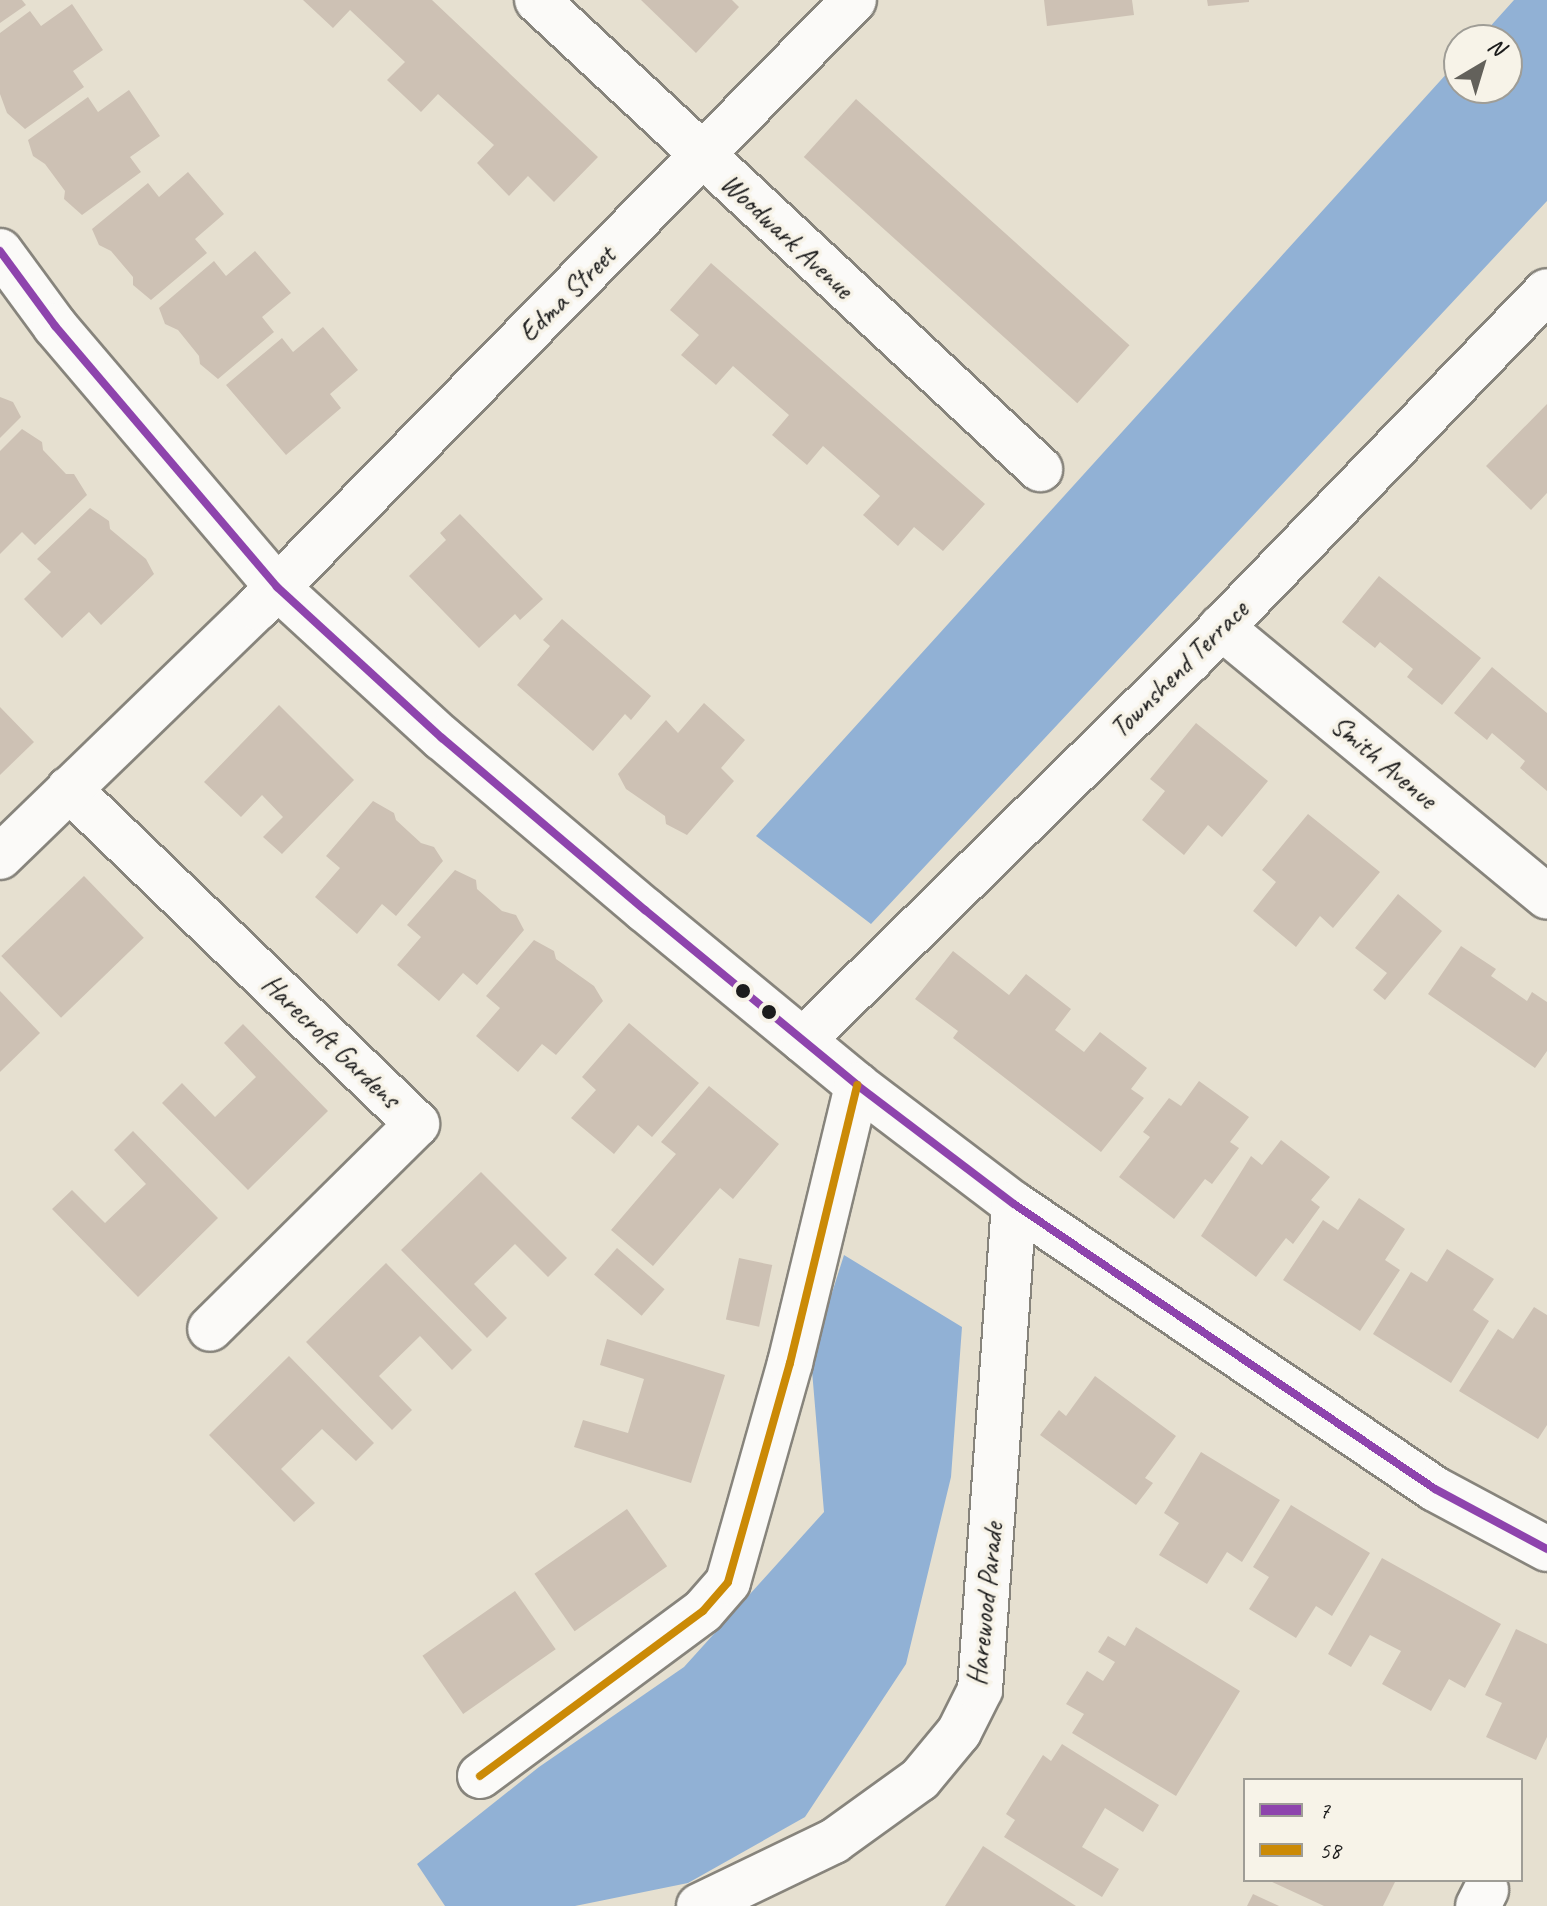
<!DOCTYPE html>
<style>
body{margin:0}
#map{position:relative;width:1547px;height:1906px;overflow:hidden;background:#e6e0d0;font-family:Caveat,sans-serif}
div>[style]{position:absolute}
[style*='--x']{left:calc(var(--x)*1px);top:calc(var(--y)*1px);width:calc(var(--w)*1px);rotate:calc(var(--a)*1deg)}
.water>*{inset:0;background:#91b1d5}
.building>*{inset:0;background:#cdc1b4;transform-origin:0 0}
.roads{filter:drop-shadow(2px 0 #87847c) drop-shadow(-2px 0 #87847c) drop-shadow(0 2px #87847c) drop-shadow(0 -2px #87847c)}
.minor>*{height:44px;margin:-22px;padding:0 22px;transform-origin:22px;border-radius:22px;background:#fbfaf8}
.bus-1>*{height:8px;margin:-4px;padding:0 4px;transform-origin:4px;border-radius:4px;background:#8e44ad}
.bus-2>*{height:8px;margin:-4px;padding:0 4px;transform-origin:4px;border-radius:4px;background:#cb8a06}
.dots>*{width:22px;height:22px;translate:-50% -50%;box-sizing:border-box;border:4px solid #f7f3e8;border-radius:50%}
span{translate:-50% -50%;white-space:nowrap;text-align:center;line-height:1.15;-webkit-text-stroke:7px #f7f3e8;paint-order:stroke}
.street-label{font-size:28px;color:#1c1c1c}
.legend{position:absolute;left:1243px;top:1778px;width:280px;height:104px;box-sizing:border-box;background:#f7f3e8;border:2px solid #9f9d96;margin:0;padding:10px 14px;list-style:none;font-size:24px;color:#1c1c1c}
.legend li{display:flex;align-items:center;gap:16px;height:40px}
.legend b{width:40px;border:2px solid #9f9d96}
.north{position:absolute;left:1443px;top:24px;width:80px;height:80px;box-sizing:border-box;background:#f7f3e8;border:2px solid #9f9d96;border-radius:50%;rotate:38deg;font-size:22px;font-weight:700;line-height:32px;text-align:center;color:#1c1c1c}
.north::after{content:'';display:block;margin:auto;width:28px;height:36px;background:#63615b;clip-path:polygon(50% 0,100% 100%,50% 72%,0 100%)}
</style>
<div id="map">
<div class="water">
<i style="clip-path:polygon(1514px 0,1547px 0,1547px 201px,871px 924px,756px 836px,1459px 60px,1459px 88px,1507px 88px,1507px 40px,1478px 40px)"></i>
<i style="clip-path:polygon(844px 1255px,962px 1327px,951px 1477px,906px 1664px,805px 1817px,688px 1883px,575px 1906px,445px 1906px,417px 1864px,539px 1767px,684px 1667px,824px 1512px,811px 1359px)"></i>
</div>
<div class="building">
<i style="clip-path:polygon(0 0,22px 0,26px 5px,0 23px)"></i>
<i style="clip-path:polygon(303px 0,432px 0,598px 157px,554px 202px,528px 176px,509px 196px,477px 163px,494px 145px,438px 94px,421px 112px,387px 80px,405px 62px,350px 10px,333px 28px)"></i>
<i style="clip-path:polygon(641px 0,732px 0,739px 7px,696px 53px)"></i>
<i style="clip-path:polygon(1044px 0,1132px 0,1134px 15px,1047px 26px)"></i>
<i style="clip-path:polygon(1207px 0,1249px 0,1249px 2px,1208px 6px)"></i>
<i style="clip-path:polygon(72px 4px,103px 50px,73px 71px,84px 87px,25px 129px,7px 113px,0 94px,0 33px,30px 11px,41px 26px)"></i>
<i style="clip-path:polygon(129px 90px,160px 136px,130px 157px,141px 172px,82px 215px,64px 199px,65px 191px,45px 164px,33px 156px,28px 140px,88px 97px,98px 112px)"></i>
<i style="left:856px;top:99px;width:368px;height:78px;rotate:42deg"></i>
<i style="clip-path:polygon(188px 172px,224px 214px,195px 239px,207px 253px,151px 300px,133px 285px,133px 277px,111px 251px,99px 245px,92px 229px,148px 183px,159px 197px)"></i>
<i style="clip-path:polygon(255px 251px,291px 293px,262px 317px,274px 332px,218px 379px,200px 364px,199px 356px,178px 330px,165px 324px,159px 308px,214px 261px,226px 276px)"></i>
<i style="clip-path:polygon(711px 263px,985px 504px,943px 551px,914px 527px,898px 546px,863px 515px,880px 496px,823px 446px,807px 465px,772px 435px,789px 415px,733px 366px,716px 385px,681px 355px,699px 335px,670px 310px)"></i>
<i style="clip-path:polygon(323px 327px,358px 370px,330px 394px,341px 408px,286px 455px,226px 385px,282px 338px,293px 352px)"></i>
<i style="clip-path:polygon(0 397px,13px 402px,21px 417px,0 438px)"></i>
<i style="clip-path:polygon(1547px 404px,1547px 493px,1531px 510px,1486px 466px)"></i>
<i style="clip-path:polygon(22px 429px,42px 442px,43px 450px,66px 474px,74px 474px,87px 495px,35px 545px,22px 532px,0 554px,0 451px)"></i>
<i style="clip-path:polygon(90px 508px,109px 521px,110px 529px,146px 559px,154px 574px,101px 625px,89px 612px,62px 638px,24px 599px,51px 572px,37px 559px)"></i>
<i style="clip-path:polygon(460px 514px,543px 599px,520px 620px,515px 614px,479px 648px,409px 576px,446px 540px,440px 533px)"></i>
<i style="clip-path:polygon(1379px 576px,1481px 658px,1442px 705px,1407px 677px,1413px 669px,1380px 642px,1375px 648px,1342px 622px)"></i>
<i style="clip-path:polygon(562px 619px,651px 696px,631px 720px,625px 714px,593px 751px,517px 685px,550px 646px,543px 640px)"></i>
<i style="clip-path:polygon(1492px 667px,1547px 713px,1547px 791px,1520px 768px,1525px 761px,1492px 733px,1487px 740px,1454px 713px)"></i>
<i style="clip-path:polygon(704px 703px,745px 740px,721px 768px,734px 781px,687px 835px,666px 824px,665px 816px,626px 789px,618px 774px,666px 720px,678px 733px)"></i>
<i style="clip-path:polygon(279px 705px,354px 780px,282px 854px,263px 837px,283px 817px,262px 795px,241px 817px,204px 782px)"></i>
<i style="clip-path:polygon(0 707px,34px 742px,0 775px)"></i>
<i style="clip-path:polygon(1196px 723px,1268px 781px,1222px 837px,1208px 825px,1184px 855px,1142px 820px,1165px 791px,1150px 779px)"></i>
<i style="clip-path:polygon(373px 801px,394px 813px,396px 820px,421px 843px,434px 847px,443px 861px,396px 916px,382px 904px,357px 934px,315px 897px,340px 868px,326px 856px)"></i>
<i style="clip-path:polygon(1308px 814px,1380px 872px,1333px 928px,1320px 916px,1296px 947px,1253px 911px,1276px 882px,1262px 870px)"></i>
<i style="clip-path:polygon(455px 870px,476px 880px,477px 889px,502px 911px,516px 915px,524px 930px,477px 985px,463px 973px,439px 1001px,397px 965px,421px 937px,407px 925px)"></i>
<i style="left:84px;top:876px;width:86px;height:115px;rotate:46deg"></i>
<i style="clip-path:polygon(1398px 894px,1442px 931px,1385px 1000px,1373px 990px,1387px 973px,1355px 948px)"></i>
<i style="clip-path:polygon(534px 940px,554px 951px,556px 959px,594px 986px,603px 1001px,556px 1055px,542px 1044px,518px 1072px,476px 1036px,500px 1008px,486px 996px)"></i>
<i style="clip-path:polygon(1461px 946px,1496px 969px,1491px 976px,1527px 1001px,1532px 992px,1547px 1002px,1547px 1051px,1535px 1068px,1428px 994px)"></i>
<i style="clip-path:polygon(953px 951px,1009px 995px,1026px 974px,1071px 1009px,1055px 1030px,1084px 1052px,1100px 1032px,1147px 1068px,1131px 1089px,1144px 1098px,1101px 1152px,953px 1038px,958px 1031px,915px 999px)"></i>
<i style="clip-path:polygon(0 991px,40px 1033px,0 1072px)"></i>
<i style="clip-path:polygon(629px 1023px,699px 1083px,652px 1137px,638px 1125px,614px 1154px,571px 1118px,596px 1090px,582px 1077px)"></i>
<i style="clip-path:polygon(243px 1024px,328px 1111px,248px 1190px,162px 1103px,182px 1083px,215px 1117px,256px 1077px,224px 1043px)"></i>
<i style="clip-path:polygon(1199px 1081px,1249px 1117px,1230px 1142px,1239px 1148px,1212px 1184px,1205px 1179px,1174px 1219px,1119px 1177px,1150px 1137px,1143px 1132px,1169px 1098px,1181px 1106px)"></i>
<i style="clip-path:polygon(709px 1086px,779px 1144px,733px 1199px,720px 1188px,653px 1266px,611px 1230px,676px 1154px,661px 1142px)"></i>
<i style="clip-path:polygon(133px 1131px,218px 1218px,138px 1297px,52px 1209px,72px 1190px,105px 1223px,146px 1184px,114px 1150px)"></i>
<i style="clip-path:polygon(1281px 1140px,1330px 1177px,1311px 1200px,1320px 1207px,1293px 1244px,1286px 1238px,1256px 1277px,1201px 1236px,1251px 1156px,1262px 1165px)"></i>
<i style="clip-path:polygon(481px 1172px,567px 1258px,548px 1277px,515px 1244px,474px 1284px,507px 1318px,487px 1338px,401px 1250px)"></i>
<i style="clip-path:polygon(1359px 1198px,1405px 1229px,1385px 1260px,1400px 1270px,1360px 1331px,1283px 1280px,1323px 1220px,1338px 1230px)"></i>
<i style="left:617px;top:1248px;width:63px;height:35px;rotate:41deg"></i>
<i style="clip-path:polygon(1447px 1249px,1494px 1279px,1473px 1310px,1489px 1321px,1451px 1383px,1373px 1334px,1411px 1272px,1427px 1282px)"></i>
<i style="left:739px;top:1258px;width:34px;height:63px;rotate:12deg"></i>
<i style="clip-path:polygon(386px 1263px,472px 1350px,452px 1370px,420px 1336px,379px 1376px,412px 1410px,392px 1430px,306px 1342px)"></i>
<i style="clip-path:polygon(1534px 1307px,1547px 1315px,1547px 1425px,1538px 1439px,1459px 1391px,1498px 1329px,1513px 1339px)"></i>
<i style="clip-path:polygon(607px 1339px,725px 1375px,691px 1483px,574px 1447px,583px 1420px,628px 1433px,644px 1379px,600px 1365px)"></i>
<i style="clip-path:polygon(289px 1356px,374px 1443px,356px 1461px,322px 1429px,281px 1469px,315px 1503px,294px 1522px,209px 1435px)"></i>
<i style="clip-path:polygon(1095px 1376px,1176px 1436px,1145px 1478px,1153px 1483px,1136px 1505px,1040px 1435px,1059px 1410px,1066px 1416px)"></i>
<i style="clip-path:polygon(1201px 1452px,1280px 1500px,1242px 1562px,1227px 1552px,1207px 1584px,1159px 1555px,1179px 1523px,1164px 1513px)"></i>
<i style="clip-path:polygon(1291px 1505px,1370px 1553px,1332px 1616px,1316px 1606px,1296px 1638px,1249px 1609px,1269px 1577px,1253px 1567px)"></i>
<i style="left:627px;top:1509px;width:70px;height:113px;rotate:55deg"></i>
<i style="clip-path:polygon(1382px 1558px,1501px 1624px,1465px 1688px,1449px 1679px,1431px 1711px,1382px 1684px,1401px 1651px,1370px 1635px,1351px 1667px,1328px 1654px)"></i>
<i style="left:515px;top:1591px;width:71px;height:113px;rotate:55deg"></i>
<i style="clip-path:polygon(1136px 1627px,1240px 1691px,1176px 1796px,1072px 1733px,1084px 1714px,1066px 1704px,1077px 1687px,1087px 1671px,1103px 1681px,1115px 1662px,1098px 1652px,1108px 1636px,1125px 1646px)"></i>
<i style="clip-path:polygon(1516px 1629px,1547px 1644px,1547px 1737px,1536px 1760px,1486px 1737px,1502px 1703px,1485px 1695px)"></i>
<i style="clip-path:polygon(1062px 1744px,1159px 1805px,1143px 1832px,1105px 1808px,1082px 1847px,1119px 1869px,1102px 1897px,1004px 1837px,1015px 1820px,1006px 1814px,1043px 1755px,1051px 1761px)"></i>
<i style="clip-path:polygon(983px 1846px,1076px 1906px,945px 1906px)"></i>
<i style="clip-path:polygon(1268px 1880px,1396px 1880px,1383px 1906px,1324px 1906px)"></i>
<i style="clip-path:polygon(1253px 1894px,1279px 1906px,1247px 1906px)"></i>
</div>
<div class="roads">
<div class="minor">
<i style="--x:537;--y:0;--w:688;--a:43"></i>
<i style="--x:0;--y:251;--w:93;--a:53.7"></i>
<i style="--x:55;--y:326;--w:343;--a:49.6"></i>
<i style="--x:277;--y:587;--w:224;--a:42.5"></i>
<i style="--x:442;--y:738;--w:266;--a:40.3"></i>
<i style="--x:645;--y:910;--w:275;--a:39.5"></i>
<i style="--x:857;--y:1085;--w:197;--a:37.2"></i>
<i style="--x:1014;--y:1204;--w:508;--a:34.1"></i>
<i style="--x:1435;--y:1489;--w:127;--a:28.2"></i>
<i style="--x:1221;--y:627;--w:423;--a:39.6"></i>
<i style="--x:69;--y:789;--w:483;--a:43.9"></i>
<i style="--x:417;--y:1124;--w:291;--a:135.3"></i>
<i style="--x:0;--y:857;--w:358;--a:-44.1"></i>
<i style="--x:257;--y:608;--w:852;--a:-45.52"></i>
<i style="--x:803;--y:1040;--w:542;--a:-44.48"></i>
<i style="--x:1190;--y:660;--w:513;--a:-45.95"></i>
<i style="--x:480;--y:1776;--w:277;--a:-36.5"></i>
<i style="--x:703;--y:1611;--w:38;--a:-49"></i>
<i style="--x:728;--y:1582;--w:228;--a:-74.2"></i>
<i style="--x:790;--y:1363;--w:286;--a:-76.4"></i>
<i style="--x:699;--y:1906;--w:150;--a:-25.7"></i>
<i style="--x:834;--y:1841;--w:106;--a:-35.8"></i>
<i style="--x:920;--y:1779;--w:61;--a:-50.3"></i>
<i style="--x:959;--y:1732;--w:47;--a:-63.4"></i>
<i style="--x:980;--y:1690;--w:487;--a:-86"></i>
<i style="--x:1478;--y:1906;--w:18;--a:-63"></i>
</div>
</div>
<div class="bus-1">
<i style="--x:0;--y:251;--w:93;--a:53.7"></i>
<i style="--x:55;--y:326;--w:343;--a:49.6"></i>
<i style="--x:277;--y:587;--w:224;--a:42.5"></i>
<i style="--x:442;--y:738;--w:266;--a:40.3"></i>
<i style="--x:645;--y:910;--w:275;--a:39.5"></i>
<i style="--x:857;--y:1085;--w:197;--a:37.2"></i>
<i style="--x:1014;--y:1204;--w:508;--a:34.1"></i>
<i style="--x:1435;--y:1489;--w:127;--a:28.2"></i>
</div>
<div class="bus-2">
<i style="--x:480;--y:1776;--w:277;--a:-36.5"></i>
<i style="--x:703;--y:1611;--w:38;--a:-49"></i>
<i style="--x:728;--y:1582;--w:228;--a:-74.2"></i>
<i style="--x:790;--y:1363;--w:286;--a:-76.4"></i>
</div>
<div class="dots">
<i style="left:743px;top:991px;background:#1c1c1c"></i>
<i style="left:769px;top:1012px;background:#1c1c1c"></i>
</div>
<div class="street-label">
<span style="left:787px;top:236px;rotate:43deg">Woodwark Avenue</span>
<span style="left:567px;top:294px;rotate:-45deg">Edma Street</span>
<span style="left:1179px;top:669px;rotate:-45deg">Townshend Terrace</span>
<span style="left:1384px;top:762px;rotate:40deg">Smith Avenue</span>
<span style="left:331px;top:1041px;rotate:44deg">Harecroft Gardens</span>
<span style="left:985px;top:1604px;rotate:-84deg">Harewood Parade</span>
</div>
<ul class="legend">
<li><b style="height:10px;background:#8e44ad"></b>7</li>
<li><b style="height:10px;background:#cb8a06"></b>58</li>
</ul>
<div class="north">N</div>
</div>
